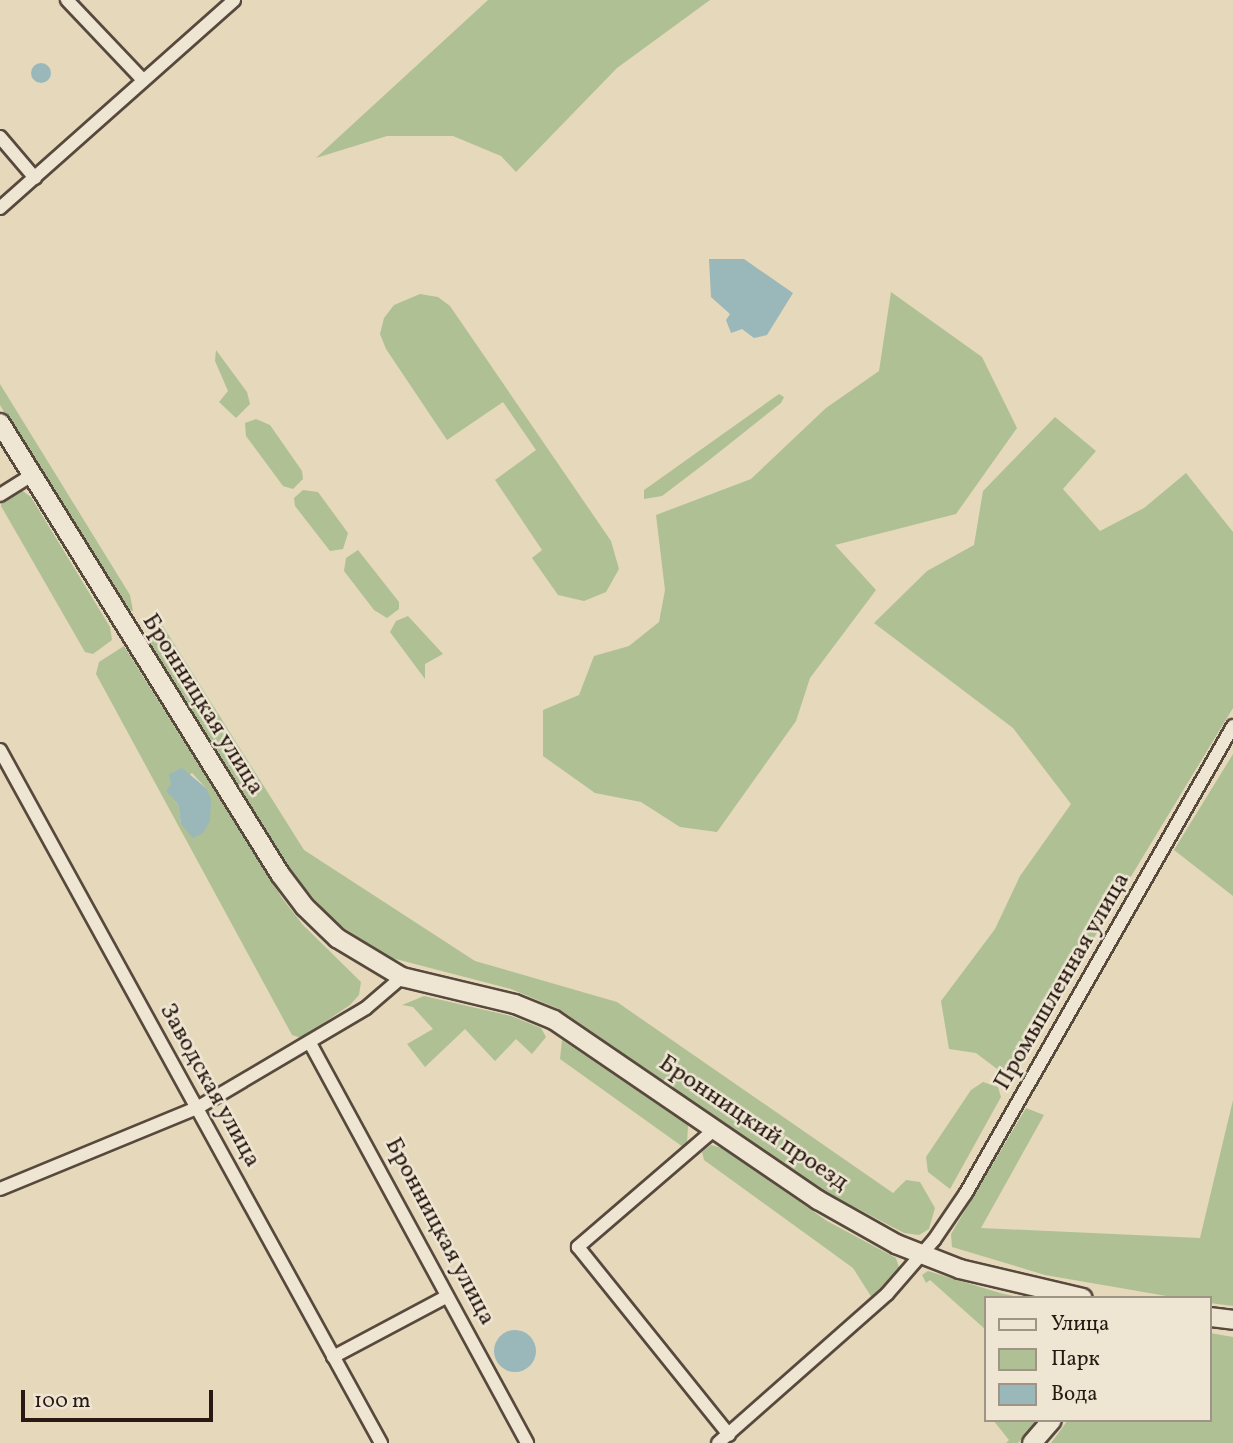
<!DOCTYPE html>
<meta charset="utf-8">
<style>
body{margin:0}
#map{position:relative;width:1233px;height:1443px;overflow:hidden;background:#e5d8bb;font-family:Vollkorn,serif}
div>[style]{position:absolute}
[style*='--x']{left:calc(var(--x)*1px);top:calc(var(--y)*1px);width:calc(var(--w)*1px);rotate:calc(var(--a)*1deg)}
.green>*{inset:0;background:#afc095}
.water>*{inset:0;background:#9ab7ba}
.round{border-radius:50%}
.roads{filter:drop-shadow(2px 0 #58493d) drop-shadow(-2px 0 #58493d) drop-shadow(0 2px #58493d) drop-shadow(0 -2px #58493d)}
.street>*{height:12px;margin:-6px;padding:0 6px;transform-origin:6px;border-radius:6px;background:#eee6d3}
.secondary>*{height:18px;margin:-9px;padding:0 9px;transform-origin:9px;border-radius:9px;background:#eee6d3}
span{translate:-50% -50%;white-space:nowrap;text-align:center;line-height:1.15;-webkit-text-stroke:5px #eee6d3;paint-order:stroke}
.street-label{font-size:24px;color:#291913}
.legend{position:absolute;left:984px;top:1296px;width:228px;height:126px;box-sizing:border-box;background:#eee6d3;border:2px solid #9f9486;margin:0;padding:9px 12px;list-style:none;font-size:21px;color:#291913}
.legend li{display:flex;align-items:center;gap:14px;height:35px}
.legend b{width:35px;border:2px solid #9f9486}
.scale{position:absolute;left:21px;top:1390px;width:192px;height:32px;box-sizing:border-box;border:4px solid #291913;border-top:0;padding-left:9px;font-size:21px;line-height:24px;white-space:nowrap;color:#291913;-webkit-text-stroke:5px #eee6d3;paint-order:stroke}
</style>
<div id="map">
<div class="green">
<i style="clip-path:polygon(488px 0,710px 0,617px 68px,516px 172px,501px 156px,453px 136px,387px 136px,316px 158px)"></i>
<i style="clip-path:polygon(891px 292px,982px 357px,1017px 428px,956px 514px,835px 545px,876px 590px,810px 678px,796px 721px,717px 832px,680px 827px,641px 802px,595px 793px,543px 756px,543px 710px,579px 695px,594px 656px,629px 646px,659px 622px,665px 590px,656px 515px,751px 479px,826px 408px,879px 371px)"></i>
<i style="clip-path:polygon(420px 294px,438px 297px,450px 306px,611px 541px,619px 569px,606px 592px,584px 601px,558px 595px,532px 558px,542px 550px,495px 480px,536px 450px,503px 402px,447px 440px,386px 349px,380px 334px,384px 318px,394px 305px)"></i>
<i style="clip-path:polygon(216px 350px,247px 392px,250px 404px,236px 418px,219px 402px,228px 391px,215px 361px)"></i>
<i style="clip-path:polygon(0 384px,130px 595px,133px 611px,125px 610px,48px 487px,0 405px)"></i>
<i style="clip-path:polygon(779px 394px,784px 397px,781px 403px,708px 461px,662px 496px,644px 499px,644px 490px,654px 483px)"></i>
<i style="clip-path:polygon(1055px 417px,1096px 451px,1063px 489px,1100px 531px,1144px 508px,1186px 473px,1233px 532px,1233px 708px,1009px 1078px,976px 1053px,949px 1049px,941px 1001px,995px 929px,1020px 876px,1071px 804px,1013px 728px,874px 623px,927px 571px,974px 545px,983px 491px)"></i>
<i style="clip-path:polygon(256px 419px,270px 425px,302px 471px,303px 479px,293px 489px,283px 486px,246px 436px,245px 423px)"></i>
<i style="clip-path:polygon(20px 489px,31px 497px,110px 627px,112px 640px,93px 654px,85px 652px,1px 506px,2px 499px)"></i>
<i style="clip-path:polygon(303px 490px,318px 492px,348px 533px,343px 549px,330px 551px,295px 506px,294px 498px)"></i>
<i style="clip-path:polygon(358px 550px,399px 602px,399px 609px,387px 618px,374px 610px,344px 571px,346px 558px)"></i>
<i style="clip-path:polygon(408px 616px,443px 654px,425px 664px,425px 679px,390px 632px,396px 621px)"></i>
<i style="clip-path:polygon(163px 626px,304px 850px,475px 961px,617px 1002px,893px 1193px,906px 1180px,920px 1182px,935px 1208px,929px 1229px,919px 1235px,904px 1233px,818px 1188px,559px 1009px,511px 989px,388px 957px,335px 922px,292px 874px,146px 645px,147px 635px)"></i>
<i style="clip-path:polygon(evenodd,124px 646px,282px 898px,303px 925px,361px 982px,359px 995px,350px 1005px,301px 1038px,292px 1035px,96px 674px,99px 662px,124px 646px,192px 773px,206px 788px,181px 824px,178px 804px,167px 791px,192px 773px)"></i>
<i style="clip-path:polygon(1233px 754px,1233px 896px,1174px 850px)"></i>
<i style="clip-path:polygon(424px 996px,511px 1016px,541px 1028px,546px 1037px,532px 1054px,516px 1039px,495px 1061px,465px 1029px,425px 1067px,407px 1044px,433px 1029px,413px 1007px,402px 1005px)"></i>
<i style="clip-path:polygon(562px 1040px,688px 1125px,687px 1144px,683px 1147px,560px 1059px)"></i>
<i style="clip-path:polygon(983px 1082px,998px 1087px,1001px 1097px,950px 1189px,928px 1172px,926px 1157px,971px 1090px)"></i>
<i style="clip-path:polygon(1233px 1100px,1233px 1306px,1210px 1303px,1210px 1298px,1178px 1298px,1045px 1275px,952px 1247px,951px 1234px,1026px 1108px,1044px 1115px,981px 1228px,1200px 1238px)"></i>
<i style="clip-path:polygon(711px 1145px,722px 1148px,827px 1221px,896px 1258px,900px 1271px,893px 1281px,874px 1301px,853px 1268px,704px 1160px,702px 1152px)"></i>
<i style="clip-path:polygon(928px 1271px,1000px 1293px,1023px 1298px,986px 1298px,986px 1330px,930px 1280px,926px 1283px,922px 1275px)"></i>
<i style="clip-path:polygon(1210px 1333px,1233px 1337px,1233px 1443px,1051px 1443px,1068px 1420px,1210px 1420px)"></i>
<i style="clip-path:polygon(993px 1420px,1038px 1420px,1018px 1443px,1006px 1443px,1009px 1440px)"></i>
</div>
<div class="water">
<i class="round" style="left:31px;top:63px;width:20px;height:20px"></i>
<i style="clip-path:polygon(709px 259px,744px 259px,793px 293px,767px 335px,754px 338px,742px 329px,731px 333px,726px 320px,730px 314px,711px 297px)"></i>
<i style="clip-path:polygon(182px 768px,206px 788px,211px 799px,210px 821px,203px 833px,193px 838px,181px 824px,178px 804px,166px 791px,171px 784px,169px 774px)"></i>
<i class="round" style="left:494px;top:1330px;width:42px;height:42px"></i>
</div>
<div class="roads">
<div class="street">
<i style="--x:67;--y:0;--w:110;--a:46.5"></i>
<i style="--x:0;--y:137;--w:54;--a:49.5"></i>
<i style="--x:0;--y:208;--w:313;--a:-41.6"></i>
<i style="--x:0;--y:495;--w:38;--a:-32"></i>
<i style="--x:0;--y:750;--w:791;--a:61.2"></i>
<i style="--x:310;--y:1043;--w:455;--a:61.5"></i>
<i style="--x:715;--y:1129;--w:181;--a:139.3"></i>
<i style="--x:578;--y:1247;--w:241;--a:51.2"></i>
<i style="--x:0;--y:1189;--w:213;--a:-22.4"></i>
<i style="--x:197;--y:1108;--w:196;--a:-30.6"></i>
<i style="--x:366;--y:1008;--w:48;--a:-40.7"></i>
<i style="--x:333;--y:1357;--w:128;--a:-28"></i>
<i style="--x:718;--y:1443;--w:225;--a:-41.4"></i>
<i style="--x:887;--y:1294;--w:72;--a:-49"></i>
<i style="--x:934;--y:1240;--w:57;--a:-55.8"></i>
<i style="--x:966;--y:1193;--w:538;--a:-60.24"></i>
</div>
<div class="secondary">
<i style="--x:0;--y:423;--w:531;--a:58.17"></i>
<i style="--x:280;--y:874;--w:41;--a:52.9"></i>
<i style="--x:305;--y:907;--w:45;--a:44.1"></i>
<i style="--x:337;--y:938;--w:76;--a:31"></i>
<i style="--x:402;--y:977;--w:116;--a:13.4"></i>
<i style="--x:515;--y:1004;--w:42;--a:22.3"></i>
<i style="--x:554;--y:1020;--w:320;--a:34.3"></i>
<i style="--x:818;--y:1200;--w:90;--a:29.4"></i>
<i style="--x:896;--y:1244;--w:69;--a:21.3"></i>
<i style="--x:960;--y:1269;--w:126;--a:13.3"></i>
<i style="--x:1210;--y:1317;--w:23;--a:7"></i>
<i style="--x:1032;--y:1443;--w:30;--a:-49"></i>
</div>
</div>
<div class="street-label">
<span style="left:202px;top:705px;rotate:58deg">Бронницкая улица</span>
<span style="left:1063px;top:982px;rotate:-60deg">Промышленная улица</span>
<span style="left:209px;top:1086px;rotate:61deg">Заводская улица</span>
<span style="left:753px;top:1124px;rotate:34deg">Бронницкий проезд</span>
<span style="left:439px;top:1232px;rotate:62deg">Бронницкая улица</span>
</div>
<ul class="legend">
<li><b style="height:9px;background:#eee6d3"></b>Улица</li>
<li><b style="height:19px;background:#afc095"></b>Парк</li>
<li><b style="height:19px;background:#9ab7ba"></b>Вода</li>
</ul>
<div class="scale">100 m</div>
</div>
